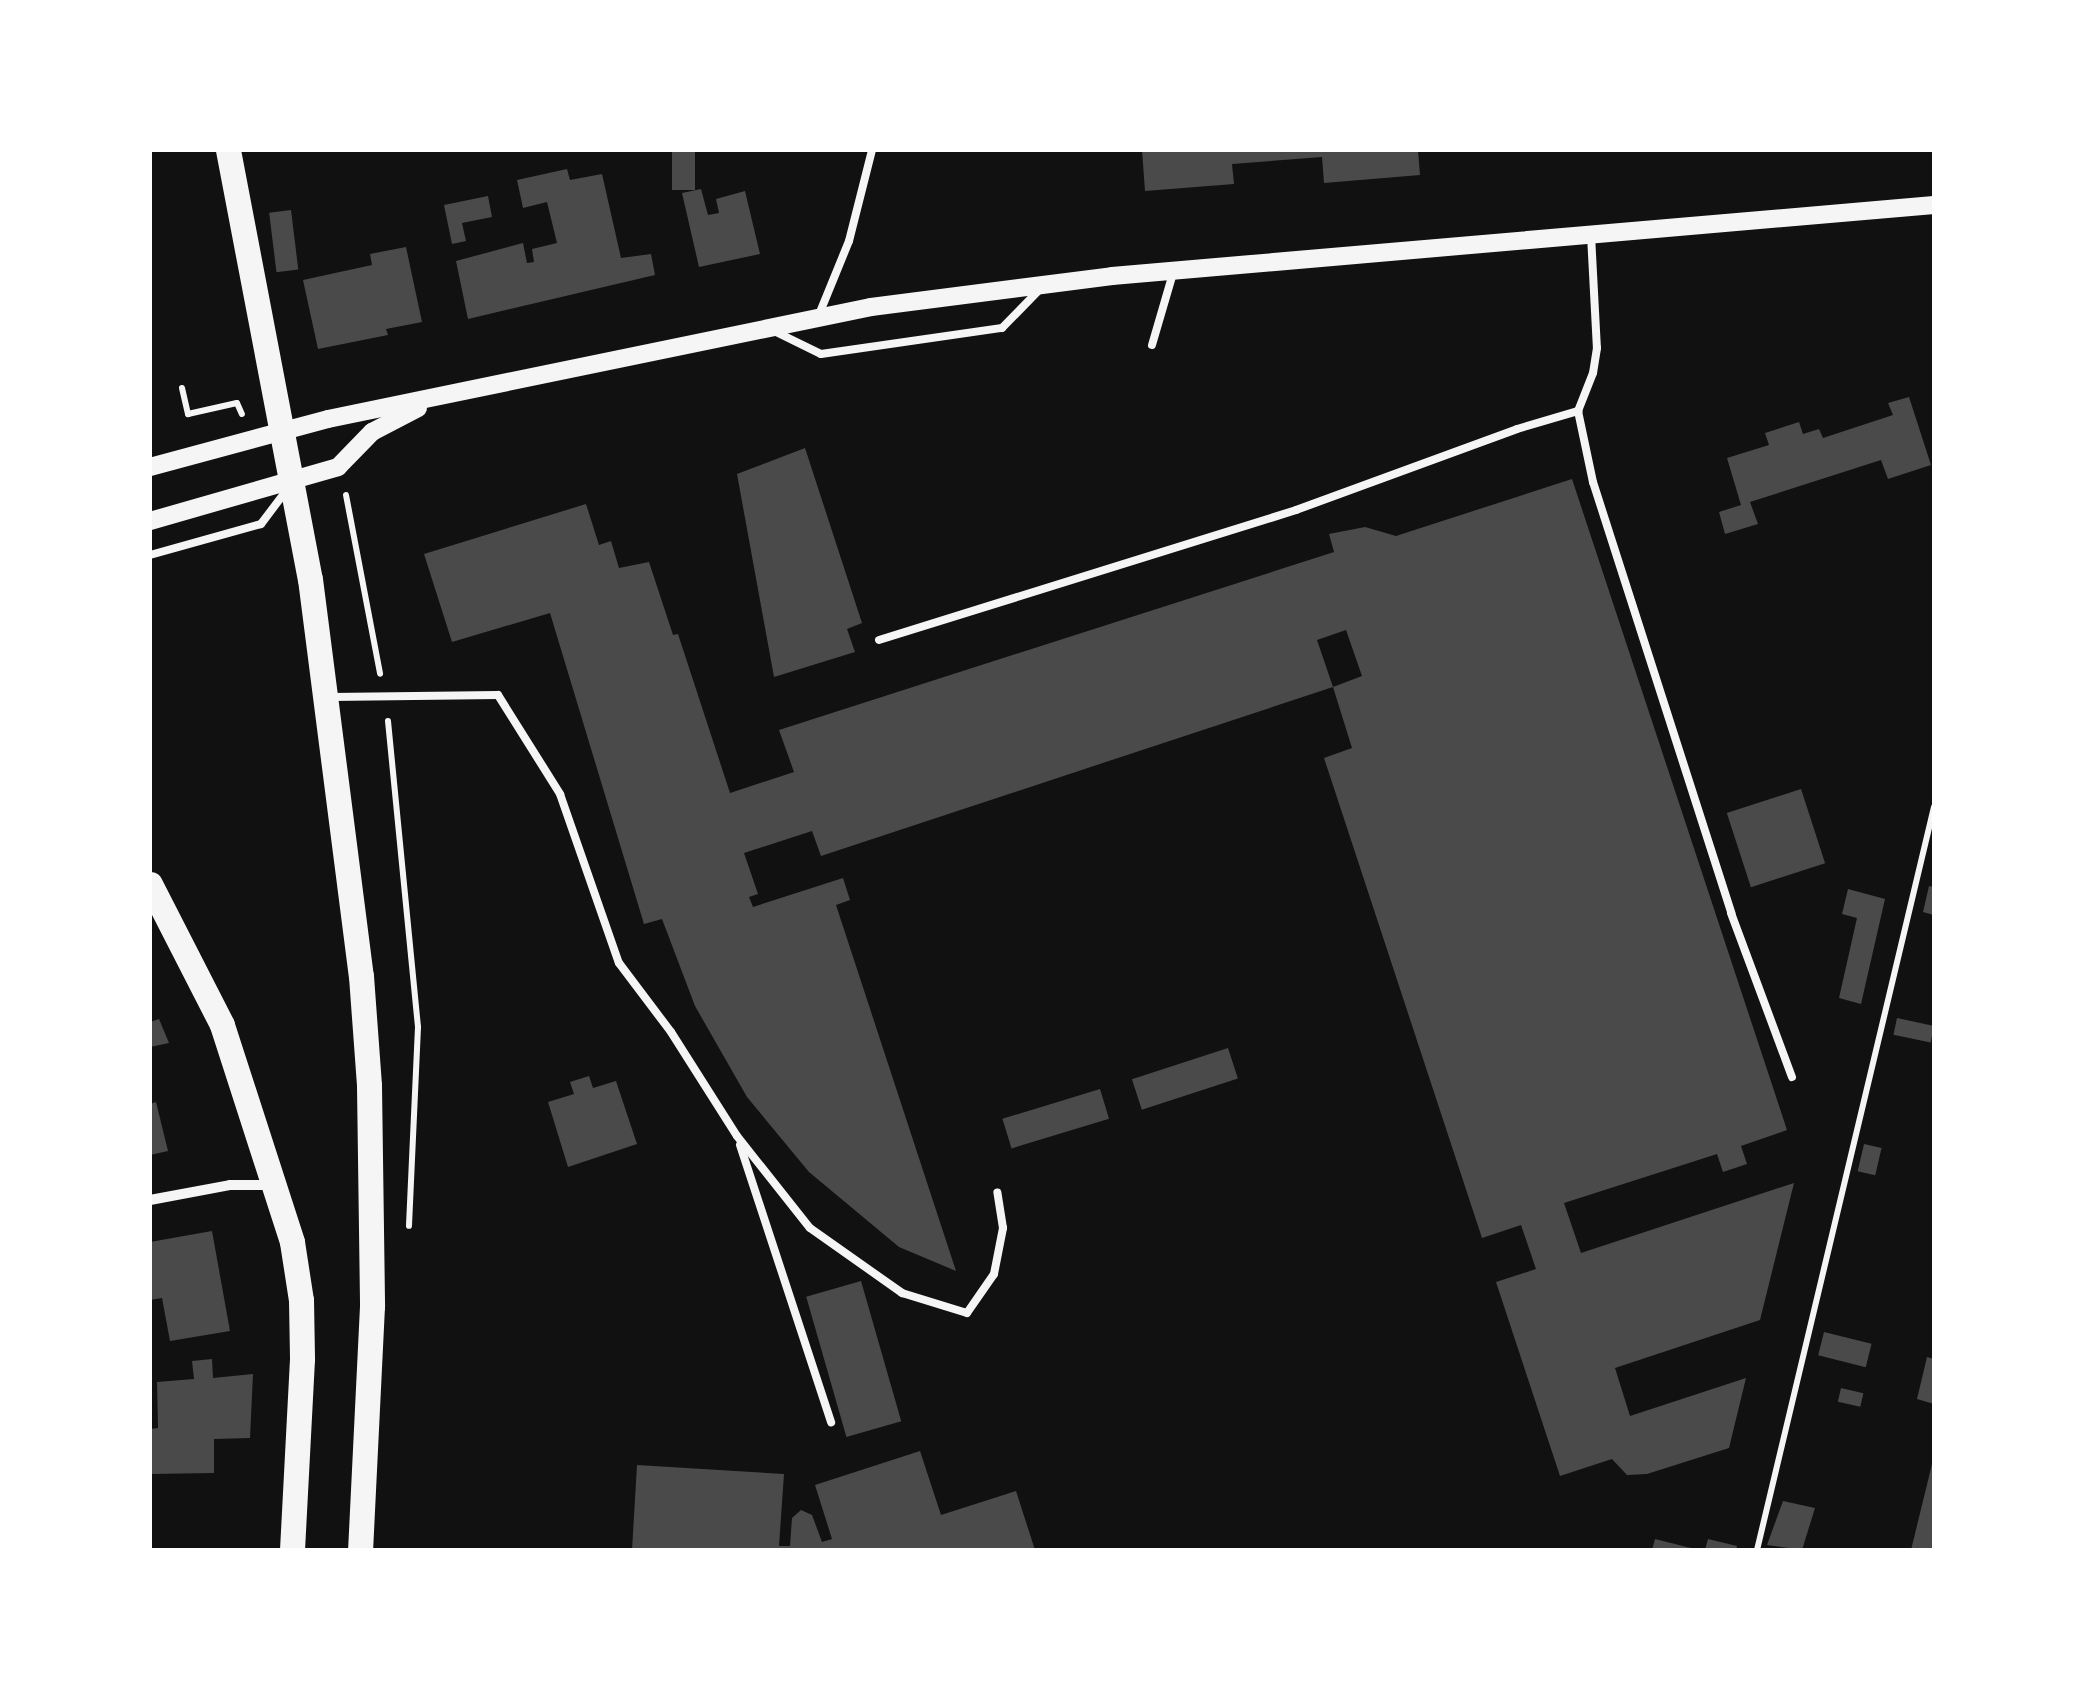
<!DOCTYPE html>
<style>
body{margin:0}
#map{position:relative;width:2084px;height:1700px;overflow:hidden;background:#111;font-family:Inter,sans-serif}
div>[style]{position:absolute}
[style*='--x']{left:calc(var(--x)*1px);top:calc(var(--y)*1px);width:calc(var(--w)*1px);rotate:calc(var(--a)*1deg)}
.building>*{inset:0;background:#4a4a4a;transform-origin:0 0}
.path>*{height:6px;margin:-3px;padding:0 3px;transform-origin:3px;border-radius:3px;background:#f5f5f5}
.service>*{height:8px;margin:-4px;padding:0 4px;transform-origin:4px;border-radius:4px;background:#f5f5f5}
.minor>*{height:10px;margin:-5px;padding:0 5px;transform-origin:5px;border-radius:5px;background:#f5f5f5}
.tertiary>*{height:18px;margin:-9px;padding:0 9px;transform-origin:9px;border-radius:9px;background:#f5f5f5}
.primary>*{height:25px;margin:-12.5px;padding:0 12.5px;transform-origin:12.5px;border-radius:12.5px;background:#f5f5f5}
span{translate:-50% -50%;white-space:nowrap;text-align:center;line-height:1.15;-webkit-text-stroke:10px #fff;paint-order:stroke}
.frame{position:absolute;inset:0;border:152px solid #fff;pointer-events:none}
</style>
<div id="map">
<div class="building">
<i style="left:672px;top:150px;width:23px;height:40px"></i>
<i style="clip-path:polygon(1142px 150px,1418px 150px,1420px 175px,1324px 183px,1322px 157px,1232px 164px,1234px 184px,1145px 191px)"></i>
<i style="clip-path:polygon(567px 169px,570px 180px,602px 174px,621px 258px,651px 254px,655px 275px,468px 319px,456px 261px,523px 243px,527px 263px,534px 262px,532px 249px,557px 243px,547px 202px,523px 208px,517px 180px)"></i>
<i style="clip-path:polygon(701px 189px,708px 215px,719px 213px,716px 199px,745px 191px,760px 254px,699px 267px,682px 193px)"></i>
<i style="clip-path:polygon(488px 196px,492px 217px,462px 223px,466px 241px,452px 244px,444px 205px)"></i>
<i style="left:291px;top:210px;width:60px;height:22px;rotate:83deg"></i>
<i style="clip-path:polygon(406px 247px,422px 322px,386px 329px,388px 335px,318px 349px,303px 280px,372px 265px,370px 254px)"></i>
<i style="clip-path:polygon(1909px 397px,1931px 465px,1888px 479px,1881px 460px,1750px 502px,1758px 524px,1725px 534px,1719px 512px,1741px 505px,1727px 458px,1769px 445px,1765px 433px,1799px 422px,1803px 434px,1819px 429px,1823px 438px,1893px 415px,1888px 403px)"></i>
<i style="clip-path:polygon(805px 448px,862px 623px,847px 629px,855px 652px,774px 677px,737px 474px)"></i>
<i style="clip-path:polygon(1572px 479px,1787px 1130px,1741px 1146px,1747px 1164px,1723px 1172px,1717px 1154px,1564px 1203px,1581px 1253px,1794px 1183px,1760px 1320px,1615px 1368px,1630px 1416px,1746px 1378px,1729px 1448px,1647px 1474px,1627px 1475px,1612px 1459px,1560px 1476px,1496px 1282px,1536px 1269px,1521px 1225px,1482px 1238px,1324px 758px,1352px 748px,1333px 687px,1362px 676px,1346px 630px,1317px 640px,1333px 687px,821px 856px,812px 831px,744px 853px,758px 894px,749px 897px,753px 907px,843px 878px,850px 900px,836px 905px,956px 1271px,899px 1247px,809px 1172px,747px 1097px,695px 1006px,662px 919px,644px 924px,550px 613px,452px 642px,424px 554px,586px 504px,599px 545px,611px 541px,619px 568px,649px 562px,673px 635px,678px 634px,730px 793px,794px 772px,779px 730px,1334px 552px,1329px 534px,1365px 527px,1396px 536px)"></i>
<i style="left:1801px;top:789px;width:78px;height:78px;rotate:72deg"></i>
<i style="clip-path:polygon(1929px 886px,1934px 887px,1934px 915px,1923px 912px)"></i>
<i style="clip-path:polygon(1848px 889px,1885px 899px,1861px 1004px,1839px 998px,1857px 918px,1842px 914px)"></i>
<i style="left:1897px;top:1018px;width:38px;height:17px;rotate:12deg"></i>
<i style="clip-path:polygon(159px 1019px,169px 1043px,150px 1047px,150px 1022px)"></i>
<i style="left:1228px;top:1048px;width:32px;height:101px;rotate:72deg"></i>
<i style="clip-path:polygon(589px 1076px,593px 1088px,616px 1081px,637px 1144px,568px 1167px,548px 1102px,574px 1094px,570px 1082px)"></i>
<i style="left:1100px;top:1089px;width:31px;height:102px;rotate:73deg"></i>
<i style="clip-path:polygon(156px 1102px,168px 1151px,150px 1155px,150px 1104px)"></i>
<i style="left:1864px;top:1144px;width:18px;height:28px;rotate:13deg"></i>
<i style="clip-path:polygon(212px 1231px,230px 1331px,170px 1341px,162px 1298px,150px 1300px,150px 1242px)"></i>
<i style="left:861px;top:1281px;width:146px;height:57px;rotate:74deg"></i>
<i style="left:1824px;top:1332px;width:49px;height:24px;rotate:14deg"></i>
<i style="clip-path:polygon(1927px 1357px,1934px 1359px,1934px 1404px,1917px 1399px)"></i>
<i style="clip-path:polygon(212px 1359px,213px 1378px,253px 1374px,250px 1438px,214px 1439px,214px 1473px,150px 1474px,150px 1429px,158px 1428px,157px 1382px,194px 1379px,192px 1361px)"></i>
<i style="left:1841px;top:1388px;width:23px;height:14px;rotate:13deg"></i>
<i style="clip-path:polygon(920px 1451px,941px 1515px,1016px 1491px,1035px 1550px,632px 1550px,637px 1465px,784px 1474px,779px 1546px,790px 1546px,792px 1518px,801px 1510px,812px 1515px,822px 1542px,832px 1539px,815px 1485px)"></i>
<i style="clip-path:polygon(1934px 1460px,1934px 1550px,1911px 1550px,1933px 1460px)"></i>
<i style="clip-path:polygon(1783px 1501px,1815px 1508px,1802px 1550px,1767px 1545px)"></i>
<i style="clip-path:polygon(1655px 1539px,1695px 1549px,1695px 1550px,1652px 1550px)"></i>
<i style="clip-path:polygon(1708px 1539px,1737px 1546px,1736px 1550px,1705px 1550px)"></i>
</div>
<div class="path">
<i style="--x:182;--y:388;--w:27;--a:77"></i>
<i style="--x:188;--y:414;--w:50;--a:-12.7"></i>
<i style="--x:237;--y:403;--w:12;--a:66"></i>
<i style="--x:346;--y:495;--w:182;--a:79.2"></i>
<i style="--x:388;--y:721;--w:307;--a:84.4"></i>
<i style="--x:418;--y:1027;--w:199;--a:92.6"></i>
<i style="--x:1757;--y:1550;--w:764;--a:-76.6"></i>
</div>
<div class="service">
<i style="--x:1591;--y:235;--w:113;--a:87"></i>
<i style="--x:1597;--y:348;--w:25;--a:99"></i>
<i style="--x:1593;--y:373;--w:41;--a:111.5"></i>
<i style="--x:1578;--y:411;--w:73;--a:78.1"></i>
<i style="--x:1593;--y:482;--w:453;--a:72.2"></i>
<i style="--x:1731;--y:913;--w:175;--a:69.6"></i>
<i style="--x:818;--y:317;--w:82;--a:-67.8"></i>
<i style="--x:849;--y:241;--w:94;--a:-75.8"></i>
<i style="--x:774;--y:331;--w:52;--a:26.1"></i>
<i style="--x:821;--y:354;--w:183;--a:-8.2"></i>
<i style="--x:1002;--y:328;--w:56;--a:-45.7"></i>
<i style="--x:1152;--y:345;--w:78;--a:-73.7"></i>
<i style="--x:150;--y:555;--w:115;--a:-15.6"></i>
<i style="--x:261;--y:524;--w:40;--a:-53"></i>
<i style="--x:879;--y:640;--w:437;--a:-17.3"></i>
<i style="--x:1296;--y:510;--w:235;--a:-20.1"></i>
<i style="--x:1517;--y:429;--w:64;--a:-16.4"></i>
<i style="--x:331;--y:697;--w:167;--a:-0.7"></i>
<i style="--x:498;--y:695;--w:117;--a:57.9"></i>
<i style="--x:560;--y:794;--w:179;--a:70.8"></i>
<i style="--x:619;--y:963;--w:86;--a:53"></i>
<i style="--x:671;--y:1032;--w:123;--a:57.6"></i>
<i style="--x:737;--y:1136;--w:117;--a:51.6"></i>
<i style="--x:810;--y:1228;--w:113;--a:35.2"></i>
<i style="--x:902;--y:1293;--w:68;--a:17.1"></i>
<i style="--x:967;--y:1313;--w:47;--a:-55.3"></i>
<i style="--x:994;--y:1274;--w:47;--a:-78.9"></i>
<i style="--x:1003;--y:1228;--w:36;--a:-99"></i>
<i style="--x:740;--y:1145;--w:292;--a:71.8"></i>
</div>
<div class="minor">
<i style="--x:150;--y:1200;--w:81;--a:-10.6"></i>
<i style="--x:230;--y:1185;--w:43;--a:0"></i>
</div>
<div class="tertiary">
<i style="--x:150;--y:467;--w:184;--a:-15.1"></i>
<i style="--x:328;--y:419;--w:554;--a:-11.65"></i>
<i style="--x:871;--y:307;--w:243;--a:-7.3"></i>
<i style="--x:1112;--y:276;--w:825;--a:-4.94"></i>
<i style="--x:150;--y:521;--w:196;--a:-16"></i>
<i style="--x:338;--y:467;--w:49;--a:-45.8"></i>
<i style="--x:372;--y:432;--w:52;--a:-27.6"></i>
</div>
<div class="primary">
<i style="--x:228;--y:150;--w:437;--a:79.2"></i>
<i style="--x:310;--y:579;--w:400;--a:82.7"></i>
<i style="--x:361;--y:976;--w:110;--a:85.8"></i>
<i style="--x:369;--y:1086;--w:220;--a:89.2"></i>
<i style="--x:372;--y:1306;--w:244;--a:92.8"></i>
<i style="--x:150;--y:884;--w:158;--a:62.9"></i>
<i style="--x:222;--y:1025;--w:228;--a:72.1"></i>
<i style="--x:292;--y:1242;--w:59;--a:81.2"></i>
<i style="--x:301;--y:1300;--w:59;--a:89"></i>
<i style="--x:302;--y:1359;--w:191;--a:93"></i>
</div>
<div class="frame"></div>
</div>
